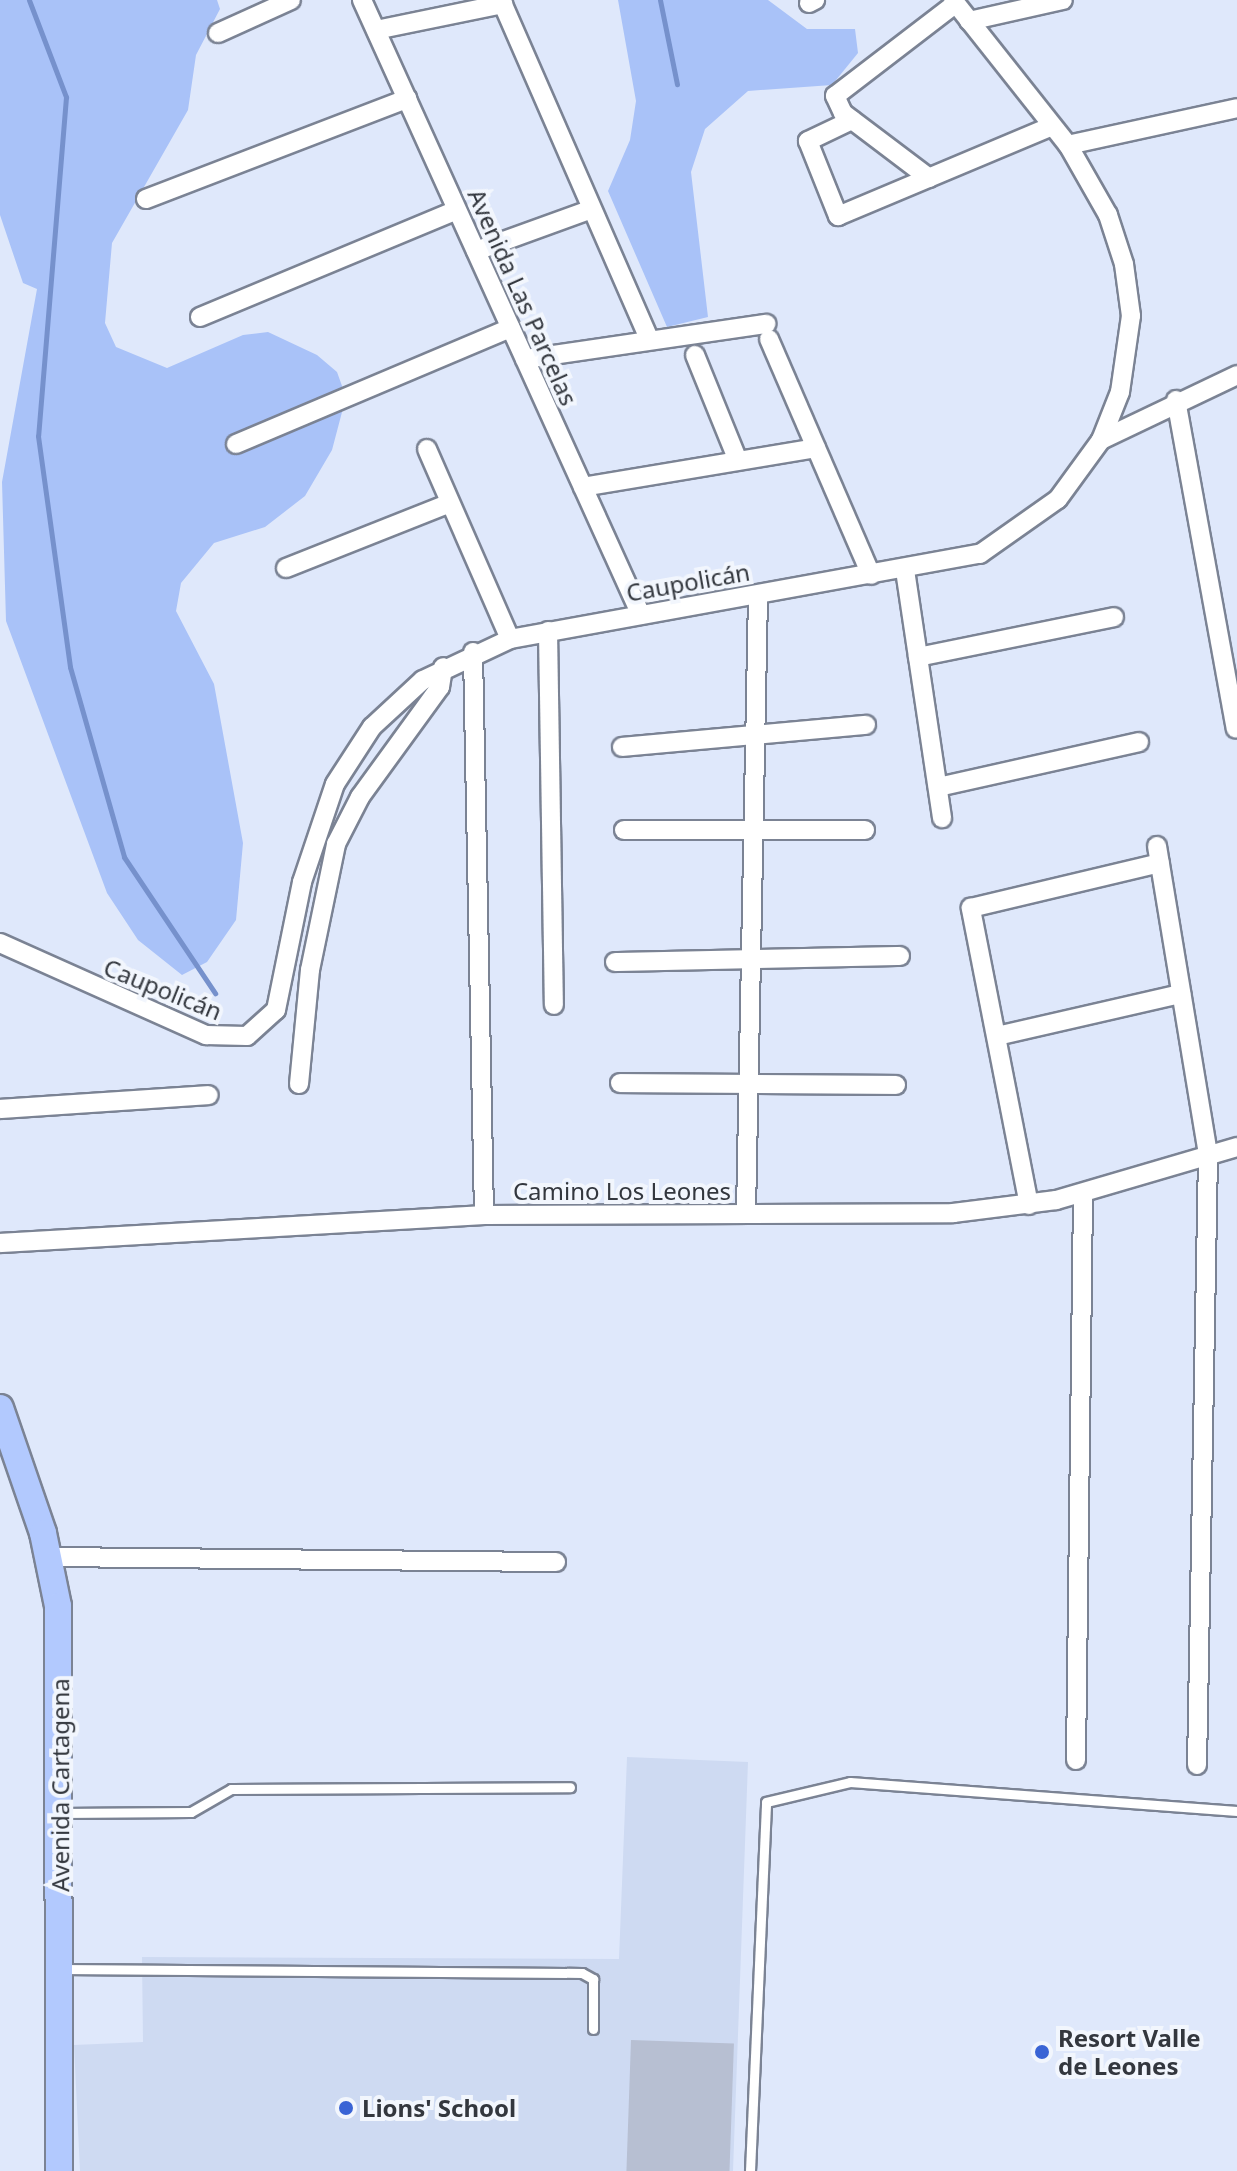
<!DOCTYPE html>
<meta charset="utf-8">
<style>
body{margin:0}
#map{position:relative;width:1237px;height:2171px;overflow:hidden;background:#dfe8fb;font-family:"Noto Sans",sans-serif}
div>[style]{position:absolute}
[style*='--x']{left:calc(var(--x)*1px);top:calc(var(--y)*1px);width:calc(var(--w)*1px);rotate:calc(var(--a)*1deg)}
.built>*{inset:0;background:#cedaf2}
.green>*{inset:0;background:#a9c2f8}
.stream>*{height:5px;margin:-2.5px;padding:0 2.5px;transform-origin:2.5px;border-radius:2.5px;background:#7691cc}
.building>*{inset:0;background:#b7bfd2;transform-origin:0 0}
.roads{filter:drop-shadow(2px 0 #7b8394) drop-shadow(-2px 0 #7b8394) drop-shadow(0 2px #7b8394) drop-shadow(0 -2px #7b8394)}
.service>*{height:9px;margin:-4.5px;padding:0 4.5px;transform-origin:4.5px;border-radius:4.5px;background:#fff}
.minor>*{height:18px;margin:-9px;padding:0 9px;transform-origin:9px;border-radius:9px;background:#fff}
.primary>*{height:26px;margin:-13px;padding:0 13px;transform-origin:13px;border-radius:13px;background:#b2c9fe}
.dots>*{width:22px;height:22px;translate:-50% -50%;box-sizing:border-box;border:4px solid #f2f6fd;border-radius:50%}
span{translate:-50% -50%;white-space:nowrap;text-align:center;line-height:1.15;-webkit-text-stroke:8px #f2f6fd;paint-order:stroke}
.street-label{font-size:24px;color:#33373e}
.poi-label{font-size:24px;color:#33373e;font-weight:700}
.left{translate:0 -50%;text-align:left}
</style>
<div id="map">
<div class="built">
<i style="clip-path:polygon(627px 1757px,748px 1762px,733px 2171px,80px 2171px,74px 2045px,143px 2042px,142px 1957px,619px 1959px)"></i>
</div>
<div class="green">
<i style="clip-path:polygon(0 0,217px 0,220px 9px,196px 55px,188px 110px,112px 243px,105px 323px,116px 347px,167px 368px,243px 335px,268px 332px,317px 355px,337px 372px,346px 397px,332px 450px,305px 496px,265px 527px,214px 543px,181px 583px,176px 611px,214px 684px,243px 843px,236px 920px,207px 962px,182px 975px,138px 940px,107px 893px,6px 621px,2px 482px,37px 289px,23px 283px,0 215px)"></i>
<i style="clip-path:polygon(618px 0,768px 0,807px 29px,855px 29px,858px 53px,832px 85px,748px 91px,705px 129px,691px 172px,708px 317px,667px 327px,608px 191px,630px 140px,636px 101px)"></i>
</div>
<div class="stream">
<i style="--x:29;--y:0;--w:104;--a:69.1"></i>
<i style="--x:66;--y:97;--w:340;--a:94.7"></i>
<i style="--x:38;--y:436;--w:233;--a:82.1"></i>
<i style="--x:70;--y:667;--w:198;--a:74.1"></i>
<i style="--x:124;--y:857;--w:164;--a:56.2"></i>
<i style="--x:660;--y:0;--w:86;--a:78.6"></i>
</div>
<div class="building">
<i style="left:631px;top:2040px;width:103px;height:131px;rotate:2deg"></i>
</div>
<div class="roads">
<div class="service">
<i style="--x:60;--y:1813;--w:131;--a:-0.4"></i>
<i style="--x:191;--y:1812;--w:46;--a:-29.9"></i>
<i style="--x:231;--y:1789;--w:339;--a:-0.3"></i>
<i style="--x:61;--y:1969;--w:521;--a:0.44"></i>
<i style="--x:582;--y:1973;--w:13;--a:29"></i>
<i style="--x:593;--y:1979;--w:50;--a:90"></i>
<i style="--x:750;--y:2171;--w:369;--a:-87.5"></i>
<i style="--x:766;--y:1802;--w:86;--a:-13.4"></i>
<i style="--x:850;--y:1782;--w:388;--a:4.3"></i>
</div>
<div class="minor">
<i style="--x:362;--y:0;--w:675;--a:65.6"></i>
<i style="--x:501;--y:0;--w:368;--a:66.4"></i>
<i style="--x:809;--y:3;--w:7;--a:-27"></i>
<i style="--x:969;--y:21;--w:96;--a:-12.6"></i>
<i style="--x:376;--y:30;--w:130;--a:-11.6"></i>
<i style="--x:218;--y:33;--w:80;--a:-24.3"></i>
<i style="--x:852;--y:120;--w:49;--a:154.5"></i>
<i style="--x:808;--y:141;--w:81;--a:68.2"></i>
<i style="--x:838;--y:216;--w:232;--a:-22.8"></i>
<i style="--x:1068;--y:145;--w:173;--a:-12.3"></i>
<i style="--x:929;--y:178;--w:108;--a:-142.9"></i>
<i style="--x:843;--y:113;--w:19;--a:-115"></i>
<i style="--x:835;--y:96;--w:151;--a:-37.5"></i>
<i style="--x:146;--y:199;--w:280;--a:-21"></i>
<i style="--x:476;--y:251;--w:123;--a:-19.9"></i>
<i style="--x:200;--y:317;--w:278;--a:-22.6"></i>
<i style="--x:769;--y:339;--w:257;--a:66.6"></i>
<i style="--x:695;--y:355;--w:114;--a:67.9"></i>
<i style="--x:525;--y:359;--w:244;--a:-8.3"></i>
<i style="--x:1176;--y:400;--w:334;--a:79.7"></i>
<i style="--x:1101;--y:440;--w:151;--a:-25.5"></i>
<i style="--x:236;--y:444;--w:298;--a:-22.9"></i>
<i style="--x:427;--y:449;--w:207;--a:66.4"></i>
<i style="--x:583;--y:487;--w:236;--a:-9.5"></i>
<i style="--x:286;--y:568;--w:176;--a:-21.6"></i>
<i style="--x:905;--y:570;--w:251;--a:81.5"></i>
<i style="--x:548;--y:631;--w:374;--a:89.1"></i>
<i style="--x:473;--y:652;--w:563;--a:88.88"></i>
<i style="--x:918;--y:657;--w:200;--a:-11.5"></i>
<i style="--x:622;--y:747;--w:245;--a:-5.2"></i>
<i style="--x:938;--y:787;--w:206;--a:-12.6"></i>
<i style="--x:624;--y:830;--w:241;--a:0"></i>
<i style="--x:1157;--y:846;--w:313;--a:80.6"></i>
<i style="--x:1208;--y:1155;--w:610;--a:91.03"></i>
<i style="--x:0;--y:943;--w:226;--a:24.1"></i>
<i style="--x:206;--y:1035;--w:41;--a:1.4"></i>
<i style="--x:247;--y:1036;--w:39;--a:-42"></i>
<i style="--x:276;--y:1010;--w:131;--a:-78.5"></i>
<i style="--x:302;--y:882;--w:103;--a:-71.4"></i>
<i style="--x:335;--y:784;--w:68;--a:-57"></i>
<i style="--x:372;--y:727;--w:69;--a:-42.7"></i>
<i style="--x:423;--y:680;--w:96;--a:-25.2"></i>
<i style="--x:510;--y:639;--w:478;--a:-10.3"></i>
<i style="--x:980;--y:554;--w:95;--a:-35.2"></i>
<i style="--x:1058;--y:499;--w:73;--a:-53.9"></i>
<i style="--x:1101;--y:440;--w:52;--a:-68.4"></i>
<i style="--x:1120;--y:392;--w:77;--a:-81.8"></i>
<i style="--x:1131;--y:316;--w:52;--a:-97.7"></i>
<i style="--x:1124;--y:264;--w:52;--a:-108.1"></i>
<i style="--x:1108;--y:215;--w:81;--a:-119.7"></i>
<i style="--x:1068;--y:145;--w:185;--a:-128.4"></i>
<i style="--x:615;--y:962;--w:285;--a:-1.2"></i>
<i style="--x:997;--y:1036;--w:189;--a:-12.9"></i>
<i style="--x:620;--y:1083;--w:276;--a:0.4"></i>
<i style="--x:299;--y:1084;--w:115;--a:-84.5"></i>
<i style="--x:310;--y:970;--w:129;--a:-78.3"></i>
<i style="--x:336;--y:844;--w:53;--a:-62.9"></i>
<i style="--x:360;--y:797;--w:136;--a:-54"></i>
<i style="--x:440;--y:687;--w:20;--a:-81"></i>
<i style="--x:0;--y:1109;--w:209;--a:-3.8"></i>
<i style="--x:1029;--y:1205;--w:303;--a:-101.1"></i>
<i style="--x:971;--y:908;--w:194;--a:-13.4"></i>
<i style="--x:746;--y:1214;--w:619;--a:-88.89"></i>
<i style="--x:0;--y:1243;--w:485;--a:-3.3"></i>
<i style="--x:484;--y:1215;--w:469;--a:-0.2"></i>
<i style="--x:953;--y:1213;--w:104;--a:-7.2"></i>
<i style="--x:1056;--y:1200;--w:189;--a:-16.3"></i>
<i style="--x:49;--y:1557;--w:507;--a:0.57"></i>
<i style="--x:1076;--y:1760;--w:567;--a:-89.29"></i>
</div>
<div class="primary">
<i style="--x:0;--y:1408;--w:132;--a:71"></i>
<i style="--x:43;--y:1533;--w:75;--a:78.4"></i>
<i style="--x:58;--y:1606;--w:565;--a:89.9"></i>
</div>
</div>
<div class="dots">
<i style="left:1042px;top:2052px;background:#3a64d5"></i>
<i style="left:346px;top:2108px;background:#3a64d5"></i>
</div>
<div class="street-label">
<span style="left:523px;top:297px;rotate:66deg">Avenida Las Parcelas</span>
<span style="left:688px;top:582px;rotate:-10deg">Caupolicán</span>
<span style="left:163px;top:989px;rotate:22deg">Caupolicán</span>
<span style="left:622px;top:1191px">Camino Los Leones</span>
<span style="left:60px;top:1785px;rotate:-90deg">Avenida Cartagena</span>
</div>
<div class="poi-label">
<span class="left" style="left:1058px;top:2052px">Resort Valle<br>de Leones</span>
<span class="left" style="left:362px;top:2108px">Lions' School</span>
</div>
</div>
